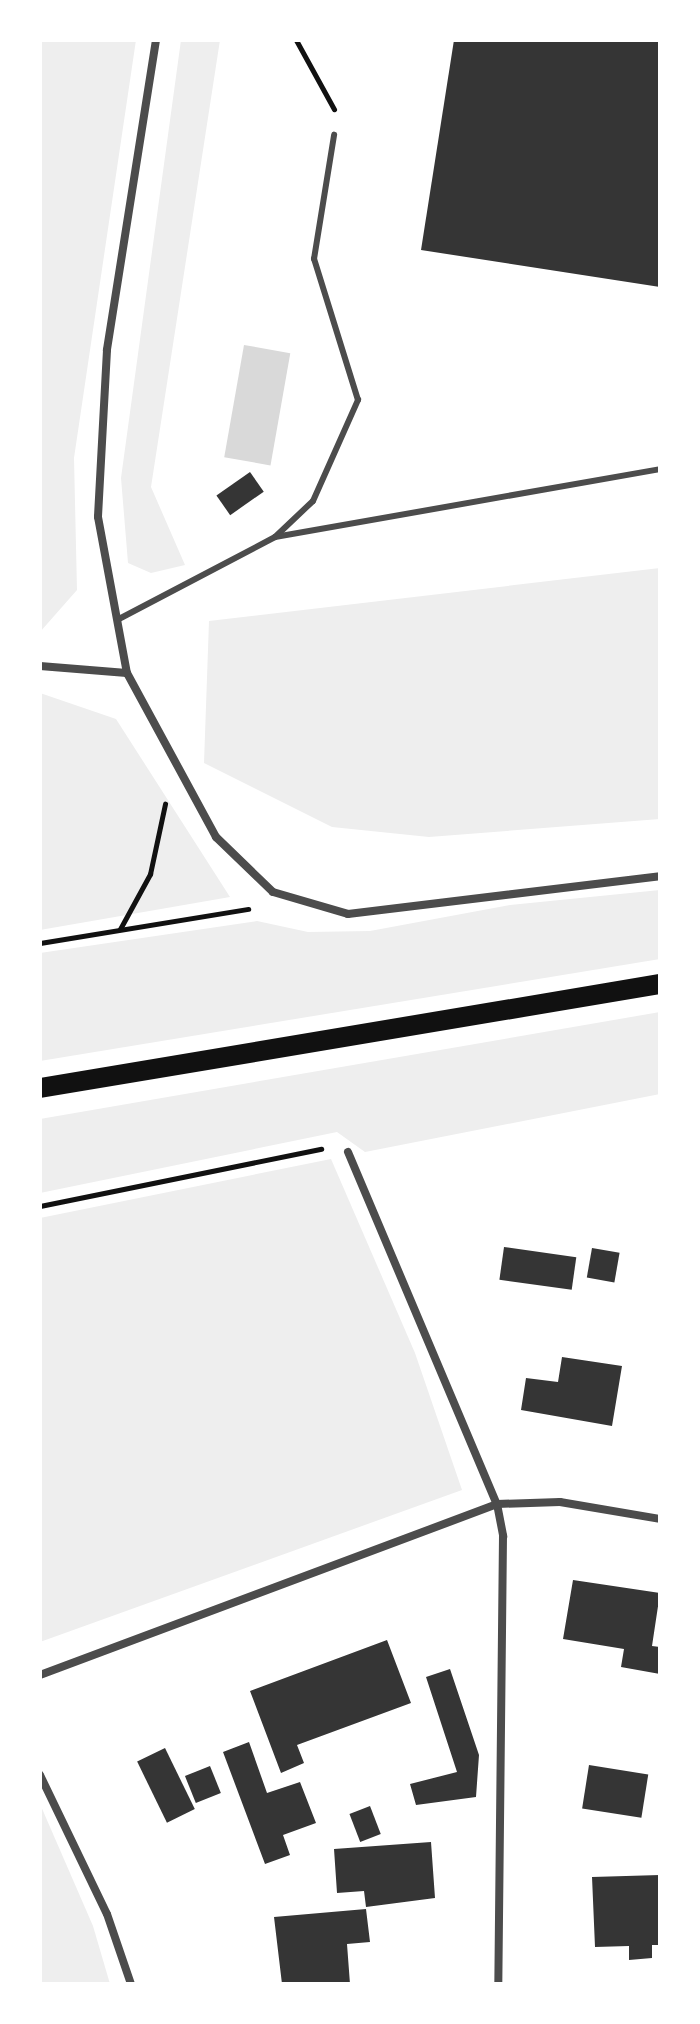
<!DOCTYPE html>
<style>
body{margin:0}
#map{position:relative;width:700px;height:2024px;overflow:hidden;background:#fff;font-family:Rubik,sans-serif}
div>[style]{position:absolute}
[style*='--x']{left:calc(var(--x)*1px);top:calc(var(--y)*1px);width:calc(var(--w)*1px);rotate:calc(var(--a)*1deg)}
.green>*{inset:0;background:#eee}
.water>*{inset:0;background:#d9d9d9;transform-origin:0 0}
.building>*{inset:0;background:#353535;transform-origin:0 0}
.path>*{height:5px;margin:-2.5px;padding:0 2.5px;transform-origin:2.5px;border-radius:2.5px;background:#111}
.service>*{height:6px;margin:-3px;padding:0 3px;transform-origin:3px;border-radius:3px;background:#4c4c4c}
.minor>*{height:8px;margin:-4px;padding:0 4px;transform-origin:4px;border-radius:4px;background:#4c4c4c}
.primary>*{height:20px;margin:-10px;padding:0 10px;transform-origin:10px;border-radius:10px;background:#111}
span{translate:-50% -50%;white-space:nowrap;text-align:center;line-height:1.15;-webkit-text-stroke:8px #fff;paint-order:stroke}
.frame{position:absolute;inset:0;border:42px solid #fff;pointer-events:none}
</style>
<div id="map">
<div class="green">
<i style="clip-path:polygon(40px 40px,136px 40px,74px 458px,77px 590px,40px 632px)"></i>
<i style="clip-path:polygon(181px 40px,220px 40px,151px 487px,185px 565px,151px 573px,128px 563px,121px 478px)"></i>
<i style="clip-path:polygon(660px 568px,660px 819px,429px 837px,332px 827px,204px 763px,209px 621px)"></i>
<i style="clip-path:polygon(40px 693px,116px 719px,230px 897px,40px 930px)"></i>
<i style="clip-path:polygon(660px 890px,660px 959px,40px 1061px,40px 953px,257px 921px,308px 932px,370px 931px,510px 905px)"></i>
<i style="clip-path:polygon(660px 1012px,660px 1094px,365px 1152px,337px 1132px,40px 1193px,40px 1119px)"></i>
<i style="clip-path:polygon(331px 1159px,415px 1353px,462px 1490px,40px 1642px,40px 1218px)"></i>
<i style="clip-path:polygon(40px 1804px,93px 1926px,110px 1984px,40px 1984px)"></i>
</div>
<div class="water">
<i style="left:244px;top:345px;width:47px;height:114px;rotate:10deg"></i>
</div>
<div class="building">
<i style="clip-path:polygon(454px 40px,660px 40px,660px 287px,421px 250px)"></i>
<i style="left:250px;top:472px;width:24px;height:41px;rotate:55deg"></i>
<i style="left:504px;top:1247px;width:73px;height:33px;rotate:8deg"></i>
<i style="left:592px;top:1248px;width:28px;height:30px;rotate:10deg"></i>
<i style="clip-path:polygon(562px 1357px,622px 1366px,612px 1426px,521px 1410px,526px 1378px,558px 1382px)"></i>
<i style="clip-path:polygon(573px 1580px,660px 1593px,652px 1646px,660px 1647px,660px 1674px,621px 1667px,624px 1649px,563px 1639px)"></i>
<i style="clip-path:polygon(387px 1640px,411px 1703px,297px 1745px,304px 1763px,281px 1773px,250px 1691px)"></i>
<i style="clip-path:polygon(450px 1669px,479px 1755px,476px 1797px,416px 1805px,410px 1784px,457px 1772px,426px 1677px)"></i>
<i style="clip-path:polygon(249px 1742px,267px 1793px,300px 1782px,316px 1823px,283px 1835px,290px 1855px,265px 1864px,223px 1752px)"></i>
<i style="left:165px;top:1748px;width:68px;height:31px;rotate:64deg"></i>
<i style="left:589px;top:1765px;width:60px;height:44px;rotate:9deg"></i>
<i style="left:210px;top:1766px;width:29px;height:27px;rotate:68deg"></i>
<i style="left:370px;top:1806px;width:30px;height:22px;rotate:69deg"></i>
<i style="clip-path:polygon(431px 1842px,435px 1898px,366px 1907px,364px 1891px,337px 1893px,334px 1849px)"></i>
<i style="clip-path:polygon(660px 1875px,660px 1945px,652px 1945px,652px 1958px,629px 1960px,629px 1946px,595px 1947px,592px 1877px)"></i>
<i style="clip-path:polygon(366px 1909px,370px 1942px,347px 1944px,350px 1984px,282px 1984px,274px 1917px)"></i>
</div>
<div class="path">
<i style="--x:296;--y:40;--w:79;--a:61.2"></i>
<i style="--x:120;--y:929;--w:63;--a:-61.4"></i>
<i style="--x:150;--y:874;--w:72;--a:-77.9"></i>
<i style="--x:40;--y:943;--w:211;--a:-9.3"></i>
<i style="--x:40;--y:1206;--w:287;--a:-11.5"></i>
</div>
<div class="service">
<i style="--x:275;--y:537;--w:52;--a:-43.5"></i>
<i style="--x:313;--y:501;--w:111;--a:-66"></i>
<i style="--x:358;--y:400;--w:148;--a:-107.3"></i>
<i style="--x:314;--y:259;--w:126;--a:-80.8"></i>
<i style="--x:117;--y:620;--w:178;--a:-27.7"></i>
<i style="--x:275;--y:537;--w:391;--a:-10"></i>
</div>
<div class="minor">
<i style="--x:156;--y:40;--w:314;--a:99"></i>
<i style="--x:107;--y:350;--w:167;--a:93.1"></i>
<i style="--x:98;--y:517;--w:159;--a:79.5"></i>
<i style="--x:127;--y:673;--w:187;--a:61.5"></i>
<i style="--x:216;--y:837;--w:79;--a:44"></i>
<i style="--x:273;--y:892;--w:78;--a:16.3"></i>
<i style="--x:348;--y:914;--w:314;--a:-6.9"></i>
<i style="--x:40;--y:666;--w:87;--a:4.6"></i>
<i style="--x:348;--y:1152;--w:382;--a:67.1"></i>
<i style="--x:497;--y:1504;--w:33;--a:79"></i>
<i style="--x:503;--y:1536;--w:448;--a:90.6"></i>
<i style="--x:40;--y:1675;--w:488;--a:-20.5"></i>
<i style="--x:497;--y:1504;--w:63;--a:-1.8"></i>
<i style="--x:560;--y:1502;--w:101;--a:9.6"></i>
<i style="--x:40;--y:1775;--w:154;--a:64.3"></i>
<i style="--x:107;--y:1914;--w:74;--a:71.1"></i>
</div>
<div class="primary">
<i style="--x:40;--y:1088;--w:629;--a:-9.52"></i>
</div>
<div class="frame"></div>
</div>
